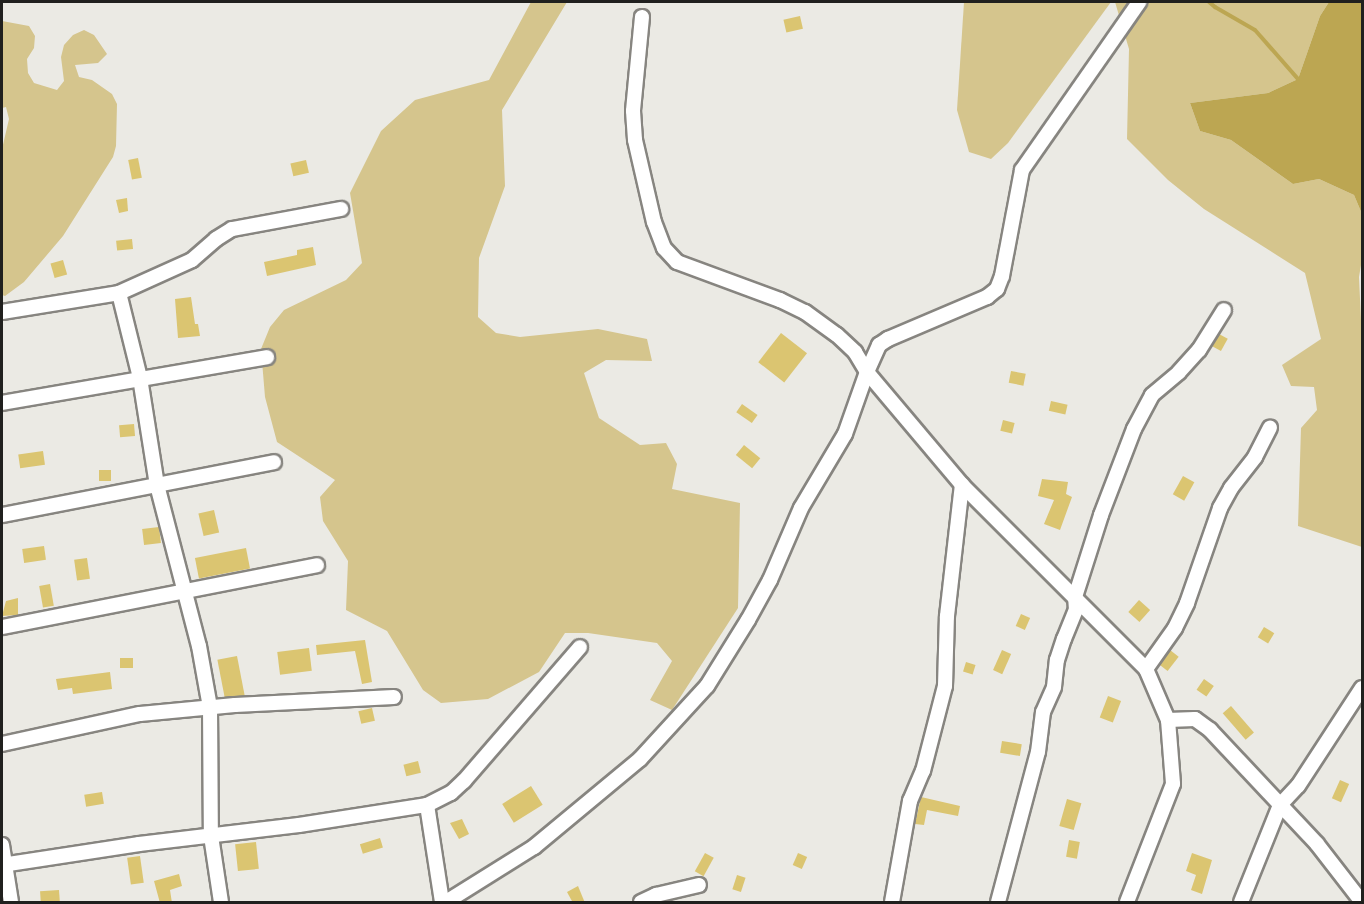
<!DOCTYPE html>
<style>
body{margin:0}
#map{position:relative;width:1364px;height:904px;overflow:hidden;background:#ebeae4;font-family:"Nunito Sans",sans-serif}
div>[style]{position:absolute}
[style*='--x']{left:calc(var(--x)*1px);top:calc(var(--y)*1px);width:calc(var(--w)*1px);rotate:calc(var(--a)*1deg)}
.green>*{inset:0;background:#d5c58d}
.water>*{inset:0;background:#bca652}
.stream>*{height:4px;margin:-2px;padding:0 2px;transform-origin:2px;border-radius:2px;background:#bca652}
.building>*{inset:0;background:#dbc571;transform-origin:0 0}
.roads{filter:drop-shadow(2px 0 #878580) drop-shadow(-2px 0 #878580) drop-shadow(0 2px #878580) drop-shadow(0 -2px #878580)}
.minor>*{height:14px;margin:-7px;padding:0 7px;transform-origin:7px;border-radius:7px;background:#fff}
span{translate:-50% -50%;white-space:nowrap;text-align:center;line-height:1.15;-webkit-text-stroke:4.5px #f9f7f2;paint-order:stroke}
.frame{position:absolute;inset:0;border:3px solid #20201e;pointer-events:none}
</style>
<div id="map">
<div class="green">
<i style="clip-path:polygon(531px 2px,567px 2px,502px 110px,505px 186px,479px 258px,478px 317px,496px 333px,520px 337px,598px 329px,647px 339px,652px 361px,606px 360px,584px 373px,599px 418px,640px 445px,666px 443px,677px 464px,672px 489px,740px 503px,738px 608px,672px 710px,650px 700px,672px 661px,657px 643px,588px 633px,565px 633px,539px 672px,488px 699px,441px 703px,423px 690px,387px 631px,346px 610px,348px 561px,323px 521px,320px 497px,335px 480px,277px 442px,265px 397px,261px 349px,270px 327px,284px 310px,346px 280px,362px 263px,350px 193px,381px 131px,415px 100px,489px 80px)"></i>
<i style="clip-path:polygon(964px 2px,1111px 2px,1008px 143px,991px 159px,969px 152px,957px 110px)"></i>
<i style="clip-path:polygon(1115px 2px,1329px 2px,1320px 16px,1298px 79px,1268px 93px,1190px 103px,1200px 131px,1231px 140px,1293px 184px,1319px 179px,1354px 195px,1362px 214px,1362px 259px,1359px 277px,1362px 342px,1362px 547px,1298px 526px,1301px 428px,1317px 410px,1314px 387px,1291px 386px,1282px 365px,1321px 339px,1305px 273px,1204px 209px,1168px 180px,1127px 139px,1129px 49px)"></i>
<i style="clip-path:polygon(2px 21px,29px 26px,35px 36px,34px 48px,27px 59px,28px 73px,34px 83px,57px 90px,64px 81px,61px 57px,64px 45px,73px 35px,84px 30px,94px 35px,107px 54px,98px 63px,75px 65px,79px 77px,92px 80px,112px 94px,117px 104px,116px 146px,113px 157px,63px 236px,24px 282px,5px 296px,2px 295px,2px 149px,9px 119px,6px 107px,2px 108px)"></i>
</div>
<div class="water">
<i style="clip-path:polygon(1329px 2px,1362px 2px,1362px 214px,1354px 195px,1319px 179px,1293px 184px,1231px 140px,1200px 131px,1190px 103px,1268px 93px,1298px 79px,1320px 16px)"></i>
</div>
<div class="stream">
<i style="--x:1209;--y:2;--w:8;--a:40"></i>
<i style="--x:1215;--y:7;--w:46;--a:29.9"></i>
<i style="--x:1255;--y:30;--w:65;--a:48.7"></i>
</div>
<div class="building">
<i style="left:800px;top:16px;width:13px;height:17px;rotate:77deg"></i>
<i style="left:138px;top:158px;width:20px;height:10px;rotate:79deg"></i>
<i style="left:306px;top:160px;width:13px;height:16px;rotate:77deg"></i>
<i style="clip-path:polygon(127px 198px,128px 211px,119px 213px,116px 200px)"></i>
<i style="left:132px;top:239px;width:10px;height:16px;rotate:84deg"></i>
<i style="clip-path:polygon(313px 247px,316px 265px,267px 276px,264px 262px,297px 255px,297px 250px)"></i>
<i style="left:63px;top:260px;width:15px;height:13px;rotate:74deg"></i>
<i style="clip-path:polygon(191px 297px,195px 324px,198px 324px,200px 336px,178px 338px,175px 299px)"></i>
<i style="left:781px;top:333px;width:33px;height:37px;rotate:38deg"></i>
<i style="left:1219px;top:334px;width:10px;height:14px;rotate:29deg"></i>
<i style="left:1011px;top:371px;width:15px;height:12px;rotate:11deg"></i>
<i style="left:1051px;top:401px;width:17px;height:10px;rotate:13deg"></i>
<i style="left:742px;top:404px;width:19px;height:10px;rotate:35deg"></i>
<i style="left:1003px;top:420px;width:12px;height:11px;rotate:14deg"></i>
<i style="left:134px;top:424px;width:12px;height:15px;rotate:85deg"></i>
<i style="left:744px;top:445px;width:21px;height:13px;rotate:39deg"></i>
<i style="left:43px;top:451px;width:14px;height:25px;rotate:82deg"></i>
<i style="left:99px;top:470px;width:12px;height:11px"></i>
<i style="left:1183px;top:476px;width:13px;height:21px;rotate:29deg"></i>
<i style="clip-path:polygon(1042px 479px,1068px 482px,1066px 494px,1072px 497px,1060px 530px,1044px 524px,1054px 500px,1038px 496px)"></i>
<i style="left:214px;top:510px;width:23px;height:16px;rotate:77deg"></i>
<i style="left:159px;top:527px;width:16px;height:17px;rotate:83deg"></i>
<i style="left:44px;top:546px;width:14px;height:22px;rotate:82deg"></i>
<i style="left:246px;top:548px;width:21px;height:52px;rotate:79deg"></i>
<i style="left:87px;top:558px;width:21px;height:13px;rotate:82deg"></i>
<i style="left:50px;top:584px;width:22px;height:11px;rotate:80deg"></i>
<i style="clip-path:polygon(18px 598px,18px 615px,2px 616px,6px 601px)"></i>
<i style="left:1139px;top:600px;width:15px;height:16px;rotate:42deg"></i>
<i style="left:1021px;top:614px;width:10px;height:13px;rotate:24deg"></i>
<i style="left:1264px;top:627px;width:12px;height:12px;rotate:31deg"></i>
<i style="clip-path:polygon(365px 640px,372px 682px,362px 684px,355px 651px,317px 655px,316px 645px)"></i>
<i style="left:309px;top:648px;width:23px;height:32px;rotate:83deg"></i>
<i style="left:1002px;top:650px;width:10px;height:22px;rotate:24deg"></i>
<i style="left:1170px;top:650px;width:11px;height:18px;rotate:38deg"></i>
<i style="left:237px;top:656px;width:41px;height:20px;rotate:79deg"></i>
<i style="left:120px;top:658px;width:13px;height:10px"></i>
<i style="left:966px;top:662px;width:10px;height:10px;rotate:17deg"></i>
<i style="clip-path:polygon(110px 672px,112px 689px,73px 694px,72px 688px,58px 690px,56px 679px)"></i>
<i style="left:1204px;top:679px;width:12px;height:13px;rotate:35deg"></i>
<i style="left:1108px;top:696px;width:14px;height:23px;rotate:21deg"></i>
<i style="left:1231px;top:706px;width:35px;height:11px;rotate:49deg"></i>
<i style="left:372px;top:708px;width:13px;height:14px;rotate:77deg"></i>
<i style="left:1002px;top:741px;width:20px;height:12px;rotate:9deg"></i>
<i style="left:418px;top:761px;width:12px;height:15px;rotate:76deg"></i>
<i style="left:1340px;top:780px;width:10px;height:20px;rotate:24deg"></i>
<i style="left:531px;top:786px;width:22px;height:34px;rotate:58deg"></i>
<i style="left:102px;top:792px;width:12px;height:18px;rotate:81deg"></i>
<i style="clip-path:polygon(921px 797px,960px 806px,958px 816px,927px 810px,924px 825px,915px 824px)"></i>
<i style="left:1067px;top:799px;width:15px;height:28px;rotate:16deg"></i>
<i style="clip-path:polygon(462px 819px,469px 834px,459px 839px,450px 823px)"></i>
<i style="left:380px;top:838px;width:10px;height:21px;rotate:73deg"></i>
<i style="left:1069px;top:840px;width:11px;height:17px;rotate:10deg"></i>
<i style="left:256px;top:842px;width:27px;height:21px;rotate:84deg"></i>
<i style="left:705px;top:853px;width:10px;height:21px;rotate:29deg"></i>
<i style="left:798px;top:853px;width:10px;height:13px;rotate:24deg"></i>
<i style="clip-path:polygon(1192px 853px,1212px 860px,1202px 894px,1191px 890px,1196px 875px,1186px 871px)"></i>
<i style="left:140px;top:856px;width:27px;height:13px;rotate:82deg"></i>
<i style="clip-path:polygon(179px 874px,182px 886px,170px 890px,172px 903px,160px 903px,154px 881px)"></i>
<i style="left:737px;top:875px;width:9px;height:15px;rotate:18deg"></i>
<i style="clip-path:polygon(578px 886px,585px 903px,573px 903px,567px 892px)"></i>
<i style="left:59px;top:890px;width:13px;height:19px;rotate:86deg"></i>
</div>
<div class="roads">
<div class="minor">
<i style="--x:642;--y:17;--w:94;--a:95.5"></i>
<i style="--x:633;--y:111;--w:29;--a:86"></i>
<i style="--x:635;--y:140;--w:84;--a:77"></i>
<i style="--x:654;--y:222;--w:28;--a:69"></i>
<i style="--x:664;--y:248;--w:19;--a:47"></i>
<i style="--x:677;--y:262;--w:110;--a:20.3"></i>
<i style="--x:780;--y:300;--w:28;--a:26"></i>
<i style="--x:805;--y:312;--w:39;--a:36"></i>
<i style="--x:837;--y:335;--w:25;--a:43"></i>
<i style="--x:855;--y:352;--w:23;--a:59"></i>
<i style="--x:867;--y:372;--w:148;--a:49.9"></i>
<i style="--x:962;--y:485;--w:260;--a:45"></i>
<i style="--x:1146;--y:669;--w:56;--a:66.7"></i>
<i style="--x:1168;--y:720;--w:64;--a:85.5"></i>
<i style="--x:1173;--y:784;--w:127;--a:111.3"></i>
<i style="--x:119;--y:293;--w:88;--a:76.1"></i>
<i style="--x:140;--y:378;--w:108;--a:81"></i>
<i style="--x:157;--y:485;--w:166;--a:75.4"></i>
<i style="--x:199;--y:646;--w:62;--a:79.8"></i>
<i style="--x:210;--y:707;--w:129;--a:89.6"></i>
<i style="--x:211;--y:836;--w:67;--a:81.4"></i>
<i style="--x:2;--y:312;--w:119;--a:-9.2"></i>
<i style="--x:119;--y:293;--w:80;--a:-24.3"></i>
<i style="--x:192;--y:260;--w:32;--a:-41"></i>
<i style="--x:216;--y:239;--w:19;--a:-32"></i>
<i style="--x:232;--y:229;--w:111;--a:-10.4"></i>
<i style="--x:2;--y:403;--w:269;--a:-9.8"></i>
<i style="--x:2;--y:515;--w:277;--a:-11"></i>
<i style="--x:2;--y:627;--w:321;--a:-11.1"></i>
<i style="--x:1146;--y:669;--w:50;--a:-54.7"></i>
<i style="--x:1175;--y:628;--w:28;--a:-64"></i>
<i style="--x:1187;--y:603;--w:101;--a:-70.8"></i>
<i style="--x:1220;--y:508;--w:23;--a:-61"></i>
<i style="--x:1231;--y:488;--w:39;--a:-52"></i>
<i style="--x:1255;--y:457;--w:33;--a:-63"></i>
<i style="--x:1168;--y:720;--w:27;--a:-2"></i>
<i style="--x:1195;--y:719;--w:19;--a:36"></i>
<i style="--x:1210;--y:730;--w:156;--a:46.8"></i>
<i style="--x:1317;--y:844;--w:73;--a:52.2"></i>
<i style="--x:2;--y:744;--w:141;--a:-12.3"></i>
<i style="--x:140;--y:714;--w:95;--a:-5.4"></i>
<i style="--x:235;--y:705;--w:159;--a:-2.9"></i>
<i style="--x:427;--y:805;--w:98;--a:81.2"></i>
<i style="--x:2;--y:845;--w:58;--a:81"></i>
<i style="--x:2;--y:865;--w:139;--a:-8.7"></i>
<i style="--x:139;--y:844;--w:161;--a:-6.8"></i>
<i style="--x:299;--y:825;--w:130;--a:-8.9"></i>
<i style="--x:427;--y:805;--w:27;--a:-27"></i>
<i style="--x:451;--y:793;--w:18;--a:-43"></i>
<i style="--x:464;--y:781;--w:177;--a:-49.1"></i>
<i style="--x:446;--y:902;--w:104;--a:-32"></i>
<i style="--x:534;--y:847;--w:138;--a:-39.7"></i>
<i style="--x:640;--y:759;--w:99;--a:-47.5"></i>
<i style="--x:707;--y:686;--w:78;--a:-58.2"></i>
<i style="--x:748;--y:620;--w:46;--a:-61.2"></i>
<i style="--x:770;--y:580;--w:78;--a:-66.7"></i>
<i style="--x:801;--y:508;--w:86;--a:-59.3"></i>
<i style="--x:845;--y:434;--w:66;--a:-70.5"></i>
<i style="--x:867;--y:372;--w:30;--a:-66"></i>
<i style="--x:879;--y:345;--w:11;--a:-34"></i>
<i style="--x:888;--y:339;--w:108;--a:-23"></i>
<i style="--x:987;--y:297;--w:13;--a:-39"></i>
<i style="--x:997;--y:289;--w:14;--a:-69"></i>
<i style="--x:1002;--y:276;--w:108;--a:-79.3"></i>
<i style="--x:1022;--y:170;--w:205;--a:-55.1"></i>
<i style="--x:641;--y:902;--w:17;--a:-25"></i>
<i style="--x:656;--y:895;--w:44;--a:-13.1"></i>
<i style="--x:892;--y:902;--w:103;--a:-79.9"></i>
<i style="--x:910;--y:801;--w:33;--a:-67"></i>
<i style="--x:923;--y:771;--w:88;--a:-75.5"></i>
<i style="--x:945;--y:686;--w:70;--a:-88.4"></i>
<i style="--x:947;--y:616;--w:132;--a:-83.5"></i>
<i style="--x:998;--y:902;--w:155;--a:-75.1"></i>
<i style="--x:1038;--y:752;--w:40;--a:-82.9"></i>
<i style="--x:1043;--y:712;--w:27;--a:-66"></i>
<i style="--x:1054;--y:687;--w:27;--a:-84"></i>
<i style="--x:1057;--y:660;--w:22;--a:-72"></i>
<i style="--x:1064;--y:639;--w:31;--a:-68"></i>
<i style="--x:1076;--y:610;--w:13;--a:-94"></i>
<i style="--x:1075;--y:597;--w:86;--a:-72.4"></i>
<i style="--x:1101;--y:515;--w:92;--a:-69"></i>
<i style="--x:1134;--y:429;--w:38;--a:-62"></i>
<i style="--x:1152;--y:395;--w:35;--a:-40"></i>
<i style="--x:1179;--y:372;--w:30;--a:-48"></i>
<i style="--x:1199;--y:350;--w:47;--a:-58"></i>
<i style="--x:1241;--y:902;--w:105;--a:-68.1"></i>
<i style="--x:1280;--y:805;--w:26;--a:-47"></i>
<i style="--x:1298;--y:786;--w:117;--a:-56.9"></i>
</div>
</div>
<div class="frame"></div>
</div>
